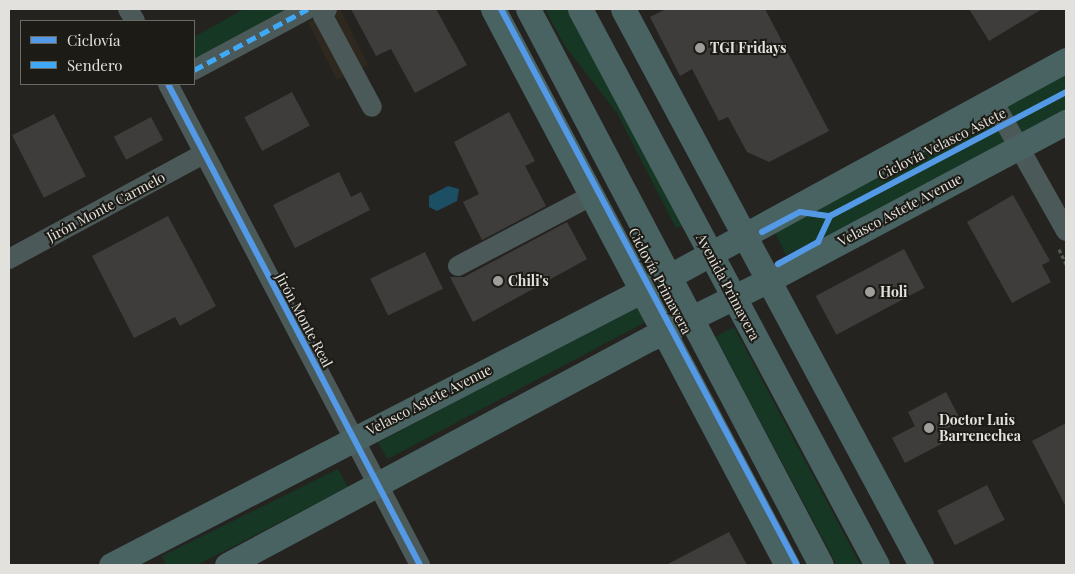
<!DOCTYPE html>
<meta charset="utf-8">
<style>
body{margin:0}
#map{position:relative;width:1075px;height:574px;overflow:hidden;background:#252320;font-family:"Playfair Display",serif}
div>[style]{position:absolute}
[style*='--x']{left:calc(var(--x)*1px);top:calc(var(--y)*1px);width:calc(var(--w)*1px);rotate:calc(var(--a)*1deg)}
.built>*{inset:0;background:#2e281e}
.green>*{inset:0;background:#163724;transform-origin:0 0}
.water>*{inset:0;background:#1d4f64}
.building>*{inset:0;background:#3f3d3c;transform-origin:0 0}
.path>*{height:3px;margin-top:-1.5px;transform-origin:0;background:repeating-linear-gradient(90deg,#525a59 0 4px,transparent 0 6.5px)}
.minor>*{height:20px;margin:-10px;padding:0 10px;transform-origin:10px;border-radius:10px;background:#4b5a59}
.major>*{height:25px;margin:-12.5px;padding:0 12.5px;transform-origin:12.5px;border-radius:12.5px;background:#496363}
.quiet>*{height:5px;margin-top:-2.5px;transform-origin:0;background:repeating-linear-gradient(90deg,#3fa9f5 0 10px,transparent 0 15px)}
.cycleway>*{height:6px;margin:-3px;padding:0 3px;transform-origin:3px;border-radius:3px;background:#5399e6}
.dots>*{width:14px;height:14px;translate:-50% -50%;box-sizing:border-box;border:2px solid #1d1b15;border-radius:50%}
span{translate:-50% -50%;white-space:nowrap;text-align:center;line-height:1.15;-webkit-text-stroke:4px #1d1b15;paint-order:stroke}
.poi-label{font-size:14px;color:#e3e1dd;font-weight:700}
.left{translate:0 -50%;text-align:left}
.street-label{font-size:14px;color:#e3e1dd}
.frame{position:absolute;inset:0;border:10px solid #e3e1dd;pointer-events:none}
.legend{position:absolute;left:20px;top:20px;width:175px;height:65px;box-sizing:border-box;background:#1d1b15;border:1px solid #6c6a65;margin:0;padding:6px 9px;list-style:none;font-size:15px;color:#e3e1dd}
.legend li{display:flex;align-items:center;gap:10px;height:25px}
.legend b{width:25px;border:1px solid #6c6a65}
</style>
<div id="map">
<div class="built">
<i style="clip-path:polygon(335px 9px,340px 9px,368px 65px,337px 80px,308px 22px)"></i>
</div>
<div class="green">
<i style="clip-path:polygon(244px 9px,315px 9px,194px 76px,194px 37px)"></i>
<i style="clip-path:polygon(545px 9px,572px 9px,688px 223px,676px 228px,617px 113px,565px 46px)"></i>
<i style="clip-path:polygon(1066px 69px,1066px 115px,1025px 138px,1005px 101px)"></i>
<i style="clip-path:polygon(990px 112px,1009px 148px,786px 255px,774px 231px)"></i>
<i style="left:637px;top:305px;width:19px;height:293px;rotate:62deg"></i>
<i style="left:734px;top:327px;width:270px;height:21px;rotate:62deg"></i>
<i style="clip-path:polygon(338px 469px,348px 487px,197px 565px,166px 565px,162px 556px)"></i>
</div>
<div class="water">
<i style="clip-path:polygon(448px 186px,459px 189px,457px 201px,437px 211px,429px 207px,429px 196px)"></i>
</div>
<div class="building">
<i style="clip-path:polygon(351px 9px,436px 9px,467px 65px,415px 93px,391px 49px,376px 56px)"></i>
<i style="clip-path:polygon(666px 9px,765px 9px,829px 131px,769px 162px,747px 152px,728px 117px,719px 121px,692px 69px,680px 76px,650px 17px)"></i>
<i style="clip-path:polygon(969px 9px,1042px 9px,989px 41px)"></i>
<i style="left:292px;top:92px;width:38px;height:54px;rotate:62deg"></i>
<i style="clip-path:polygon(509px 112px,535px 161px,525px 166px,546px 206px,482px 240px,463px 202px,479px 194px,454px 142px)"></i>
<i style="left:54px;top:114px;width:70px;height:47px;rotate:63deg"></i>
<i style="left:151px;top:117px;width:26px;height:42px;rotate:62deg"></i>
<i style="clip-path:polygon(339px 172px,351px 197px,361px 192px,370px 210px,295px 248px,273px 205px)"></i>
<i style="clip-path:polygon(1013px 195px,1050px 261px,1042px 265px,1051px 282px,1012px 303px,967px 222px)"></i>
<i style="clip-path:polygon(168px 216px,216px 306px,180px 326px,175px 317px,134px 338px,92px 256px)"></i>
<i style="clip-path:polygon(567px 222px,587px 259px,473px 322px,450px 277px,464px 277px)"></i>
<i style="left:904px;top:249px;width:44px;height:100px;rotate:62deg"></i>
<i style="left:425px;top:252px;width:41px;height:61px;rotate:64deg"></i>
<i style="clip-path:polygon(946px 392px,961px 421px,944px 430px,949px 440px,905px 463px,892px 438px,915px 426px,908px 412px)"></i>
<i style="clip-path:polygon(1066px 423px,1066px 507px,1032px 441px)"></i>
<i style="left:987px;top:485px;width:39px;height:56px;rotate:63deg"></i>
<i style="clip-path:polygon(729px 532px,747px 565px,666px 565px)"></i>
</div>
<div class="path">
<i style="--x:1059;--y:249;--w:17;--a:65"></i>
</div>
<div class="minor">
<i style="--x:128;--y:9;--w:14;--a:60"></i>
<i style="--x:327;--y:9;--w:8;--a:120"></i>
<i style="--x:323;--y:16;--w:103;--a:61.7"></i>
<i style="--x:194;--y:70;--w:129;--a:-28.2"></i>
<i style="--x:168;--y:84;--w:543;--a:62.35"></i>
<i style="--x:993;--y:101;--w:149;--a:60.7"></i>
<i style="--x:9;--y:259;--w:221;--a:-28.4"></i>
<i style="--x:458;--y:266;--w:150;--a:-27.8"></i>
</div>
<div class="major">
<i style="--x:493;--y:9;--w:629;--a:62.13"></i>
<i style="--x:528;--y:9;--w:628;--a:62.21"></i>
<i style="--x:580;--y:9;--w:630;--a:61.89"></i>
<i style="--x:623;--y:9;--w:631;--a:61.81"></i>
<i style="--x:111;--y:565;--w:627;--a:-27.34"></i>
<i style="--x:668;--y:277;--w:453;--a:-28.6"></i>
<i style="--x:227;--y:565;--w:481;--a:-28.2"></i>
<i style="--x:651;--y:338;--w:129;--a:-26.2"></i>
<i style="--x:767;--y:281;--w:339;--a:-28"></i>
</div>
<div class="quiet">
<i style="--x:194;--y:70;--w:129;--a:-28.2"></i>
</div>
<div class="cycleway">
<i style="--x:501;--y:9;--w:630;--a:61.97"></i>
<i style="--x:168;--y:84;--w:543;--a:62.35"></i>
<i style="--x:762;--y:232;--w:43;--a:-27.8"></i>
<i style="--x:800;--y:212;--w:30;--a:8"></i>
<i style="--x:830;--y:216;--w:267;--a:-27.7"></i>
<i style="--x:778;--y:264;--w:46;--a:-28.8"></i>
<i style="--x:818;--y:242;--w:29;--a:-65"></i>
</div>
<div class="dots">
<i style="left:700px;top:48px;background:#a09e9b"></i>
<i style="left:498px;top:281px;background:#a09e9b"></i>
<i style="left:870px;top:292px;background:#a09e9b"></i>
<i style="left:929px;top:428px;background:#a09e9b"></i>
</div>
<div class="poi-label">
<span class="left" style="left:710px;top:48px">TGI Fridays</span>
<span class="left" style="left:508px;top:281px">Chili's</span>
<span class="left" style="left:880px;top:292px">Holi</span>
<span class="left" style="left:939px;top:428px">Doctor Luis<br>Barrenechea</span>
</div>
<div class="street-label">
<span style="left:942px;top:144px;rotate:-27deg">Ciclovía Velasco Astete</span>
<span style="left:106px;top:207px;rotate:-28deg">Jirón Monte Carmelo</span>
<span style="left:900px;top:210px;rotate:-28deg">Velasco Astete Avenue</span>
<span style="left:660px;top:281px;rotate:62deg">Ciclovía Primavera</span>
<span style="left:728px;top:287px;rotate:62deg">Avenida Primavera</span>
<span style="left:304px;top:320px;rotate:62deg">Jirón Monte Real</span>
<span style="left:429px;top:400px;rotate:-27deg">Velasco Astete Avenue</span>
</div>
<div class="frame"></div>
<ul class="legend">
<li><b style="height:6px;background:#5399e6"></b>Ciclovía</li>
<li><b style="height:6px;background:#3fa9f5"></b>Sendero</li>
</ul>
</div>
